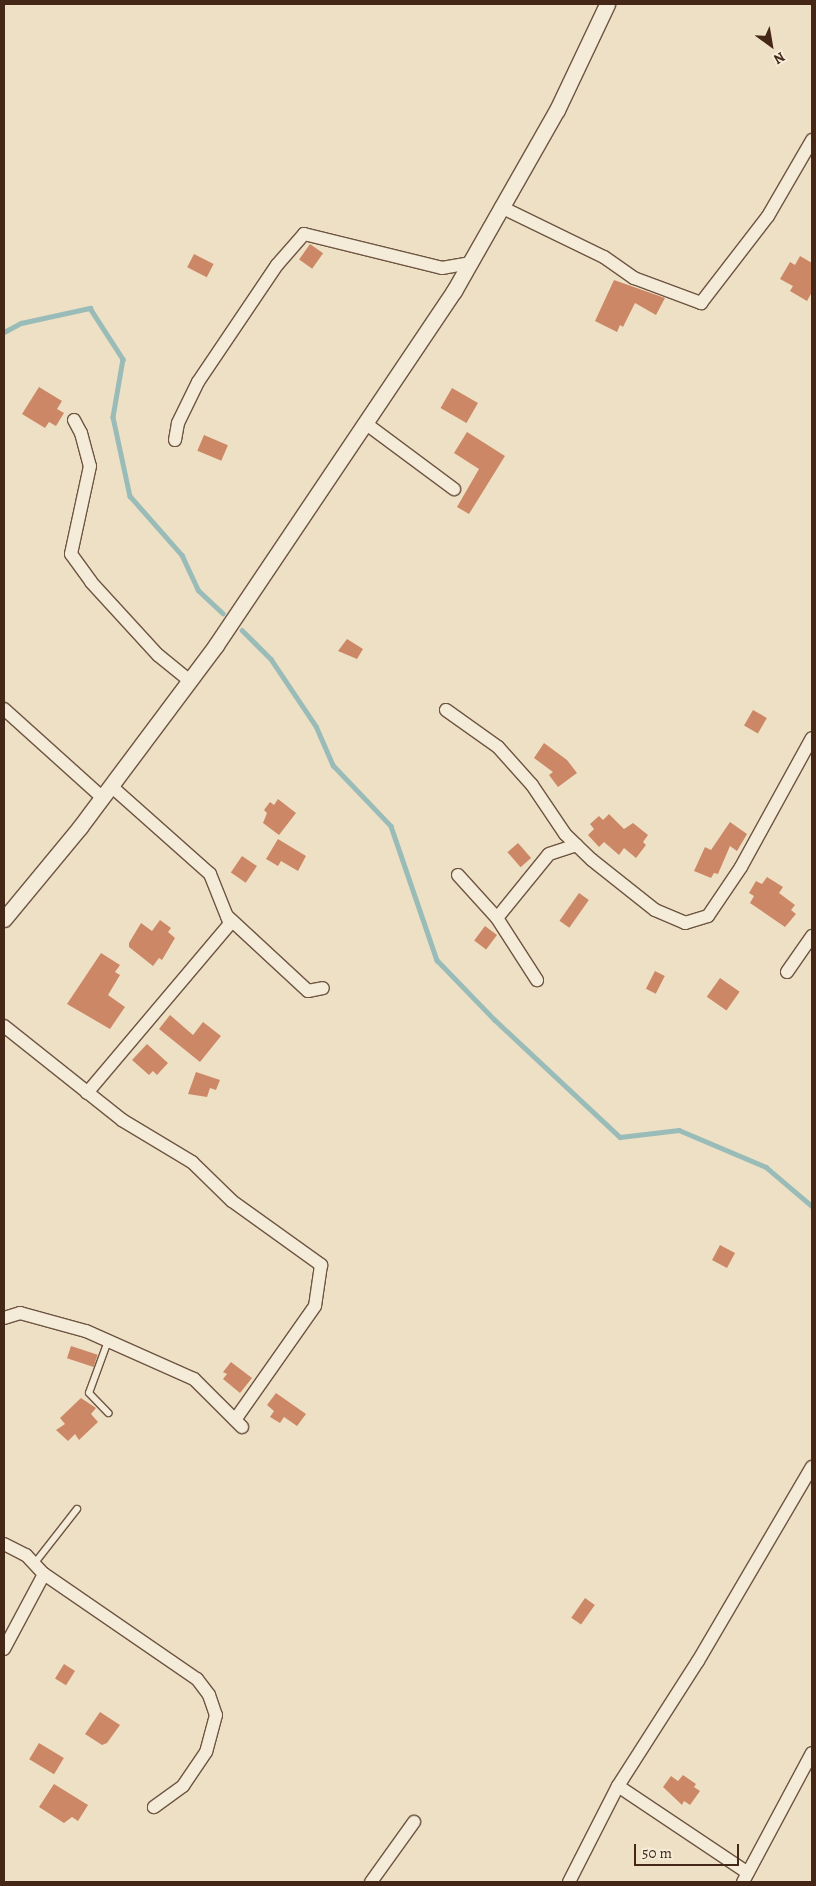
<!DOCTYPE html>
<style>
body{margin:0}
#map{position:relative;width:816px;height:1886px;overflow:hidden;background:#eee0c4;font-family:Alegreya,serif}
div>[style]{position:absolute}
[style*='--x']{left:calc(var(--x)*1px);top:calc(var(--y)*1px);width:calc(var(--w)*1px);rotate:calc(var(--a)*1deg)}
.stream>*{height:4.5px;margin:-2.25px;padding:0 2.25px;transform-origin:2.25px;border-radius:2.25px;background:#9abcb9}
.building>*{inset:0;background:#c86;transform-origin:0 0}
.roads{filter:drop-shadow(1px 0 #6e5542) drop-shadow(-1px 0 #6e5542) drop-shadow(0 1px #6e5542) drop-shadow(0 -1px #6e5542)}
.service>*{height:6px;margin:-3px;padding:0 3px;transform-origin:3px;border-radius:3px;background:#f4ebd9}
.minor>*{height:12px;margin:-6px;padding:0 6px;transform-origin:6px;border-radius:6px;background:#f4ebd9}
.tertiary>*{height:15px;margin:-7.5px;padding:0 7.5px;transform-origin:7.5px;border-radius:7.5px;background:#f4ebd9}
span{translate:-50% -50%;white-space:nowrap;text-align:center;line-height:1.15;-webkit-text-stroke:5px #f4ebd9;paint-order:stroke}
.frame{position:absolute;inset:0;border:5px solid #442716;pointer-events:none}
.north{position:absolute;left:746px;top:20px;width:50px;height:50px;-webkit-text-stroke:4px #f4ebd9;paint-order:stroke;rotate:148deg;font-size:14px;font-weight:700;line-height:20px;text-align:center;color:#442716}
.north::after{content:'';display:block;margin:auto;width:18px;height:22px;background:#442716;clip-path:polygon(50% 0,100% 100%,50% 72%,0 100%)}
.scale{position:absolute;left:634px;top:1844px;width:105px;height:22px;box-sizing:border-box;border:2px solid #442716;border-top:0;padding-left:6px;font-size:15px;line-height:18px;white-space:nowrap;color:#442716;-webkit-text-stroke:4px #f4ebd9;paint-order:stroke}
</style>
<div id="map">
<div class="stream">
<i style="--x:4;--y:332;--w:19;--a:-28"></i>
<i style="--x:21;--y:323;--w:71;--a:-12.3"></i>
<i style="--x:90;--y:308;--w:61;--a:57.1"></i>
<i style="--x:123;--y:359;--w:59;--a:99.8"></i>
<i style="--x:113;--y:417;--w:81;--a:77.9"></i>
<i style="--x:130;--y:496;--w:79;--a:48.6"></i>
<i style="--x:182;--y:555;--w:38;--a:65"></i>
<i style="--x:198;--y:590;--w:34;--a:43"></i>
<i style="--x:242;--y:630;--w:41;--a:45"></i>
<i style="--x:271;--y:659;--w:81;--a:56.1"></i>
<i style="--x:316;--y:726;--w:43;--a:66.4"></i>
<i style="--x:333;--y:765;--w:84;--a:46.4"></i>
<i style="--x:391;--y:826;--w:142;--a:71.1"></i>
<i style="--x:437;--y:960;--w:83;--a:46"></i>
<i style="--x:495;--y:1020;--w:171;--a:43.1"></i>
<i style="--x:620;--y:1137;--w:59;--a:-6.8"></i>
<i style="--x:679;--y:1130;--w:95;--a:23"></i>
<i style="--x:766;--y:1167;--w:60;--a:40.3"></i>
</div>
<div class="building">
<i style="left:310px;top:244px;width:16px;height:19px;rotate:35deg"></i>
<i style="left:194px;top:254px;width:22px;height:15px;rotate:27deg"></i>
<i style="clip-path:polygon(800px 256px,812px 263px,812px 292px,807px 301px,790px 291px,793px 286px,780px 279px,790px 262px,795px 265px)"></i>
<i style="clip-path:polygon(614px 280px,665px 298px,656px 315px,635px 303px,623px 327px,620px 325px,617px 332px,595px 321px)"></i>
<i style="clip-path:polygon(39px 387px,62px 401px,57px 409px,64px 413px,56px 426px,49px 422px,45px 428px,22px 414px)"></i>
<i style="left:452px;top:388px;width:30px;height:23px;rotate:30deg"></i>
<i style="clip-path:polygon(467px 432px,505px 456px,469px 514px,457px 507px,479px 469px,454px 453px)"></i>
<i style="left:204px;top:435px;width:26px;height:17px;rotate:23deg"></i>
<i style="clip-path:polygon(347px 639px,363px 649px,357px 659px,338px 651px)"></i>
<i style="left:753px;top:710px;width:16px;height:18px;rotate:30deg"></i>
<i style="clip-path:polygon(544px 743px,567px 760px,577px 773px,558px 787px,549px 775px,553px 772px,534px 758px)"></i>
<i style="clip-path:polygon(278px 799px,296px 813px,279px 835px,263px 823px,267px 813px,264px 810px,270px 802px,274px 805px)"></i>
<i style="clip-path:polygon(609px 814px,624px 829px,633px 823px,648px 835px,643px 842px,646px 845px,636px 858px,624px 848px,619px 855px,604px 842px,599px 847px,588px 835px,594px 829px,590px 824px,599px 816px,603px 820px)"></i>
<i style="clip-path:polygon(730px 822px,747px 834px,737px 851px,730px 846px,718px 874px,714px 873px,711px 878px,694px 871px,705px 847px,711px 850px)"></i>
<i style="clip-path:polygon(278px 839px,306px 856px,298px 871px,281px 861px,278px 866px,266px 859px)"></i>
<i style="left:518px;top:843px;width:20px;height:14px;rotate:49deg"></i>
<i style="left:242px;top:856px;width:18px;height:20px;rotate:34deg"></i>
<i style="clip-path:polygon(767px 877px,783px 887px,779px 893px,795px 905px,791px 910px,796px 914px,785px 927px,750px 903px,754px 896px,749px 893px,756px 881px,762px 884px)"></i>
<i style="left:579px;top:893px;width:12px;height:34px;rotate:35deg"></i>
<i style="clip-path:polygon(160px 920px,171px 928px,168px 932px,175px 938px,162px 960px,159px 958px,153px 966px,129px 947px,129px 943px,141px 923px,152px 931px)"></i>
<i style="left:485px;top:926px;width:15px;height:18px;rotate:37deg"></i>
<i style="clip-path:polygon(101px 953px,120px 965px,115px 972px,120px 975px,108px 995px,125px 1007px,110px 1029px,67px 1004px)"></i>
<i style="left:655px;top:971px;width:11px;height:20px;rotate:27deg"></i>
<i style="left:720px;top:978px;width:24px;height:23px;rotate:35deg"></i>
<i style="clip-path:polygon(170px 1015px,193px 1035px,203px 1022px,221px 1036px,200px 1062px,159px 1029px)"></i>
<i style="clip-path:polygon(147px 1044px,168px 1063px,157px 1075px,153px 1071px,149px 1075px,132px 1060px)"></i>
<i style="clip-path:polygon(196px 1072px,220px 1080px,216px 1090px,210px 1088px,207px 1097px,188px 1094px)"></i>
<i style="left:720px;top:1245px;width:17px;height:17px;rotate:28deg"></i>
<i style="left:71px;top:1346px;width:28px;height:13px;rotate:18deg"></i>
<i style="clip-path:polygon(231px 1362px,252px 1378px,240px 1393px,223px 1379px,227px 1374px,223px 1372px)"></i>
<i style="clip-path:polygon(276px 1393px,306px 1414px,297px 1426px,284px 1417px,280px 1423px,270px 1417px,274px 1411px,267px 1405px)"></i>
<i style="clip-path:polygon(81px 1398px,96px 1408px,91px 1414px,98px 1422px,79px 1440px,75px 1434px,68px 1441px,56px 1430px,65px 1424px,60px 1418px)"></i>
<i style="left:585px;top:1598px;width:12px;height:24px;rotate:35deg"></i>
<i style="left:64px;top:1664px;width:13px;height:17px;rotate:32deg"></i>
<i style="clip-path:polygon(100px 1712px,120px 1725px,107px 1743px,102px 1745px,85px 1734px)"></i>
<i style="left:39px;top:1743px;width:29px;height:19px;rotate:31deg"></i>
<i style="clip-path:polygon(683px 1775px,696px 1784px,694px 1787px,700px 1791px,690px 1805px,684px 1801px,682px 1805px,663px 1787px,671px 1776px,678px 1781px)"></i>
<i style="clip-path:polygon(54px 1784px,88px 1805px,78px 1821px,72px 1817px,64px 1823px,39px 1807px)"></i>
</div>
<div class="roads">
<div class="service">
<i style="--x:108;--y:1341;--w:55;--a:110.1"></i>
<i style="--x:89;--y:1393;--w:28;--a:46"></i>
<i style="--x:34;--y:1564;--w:70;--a:-52"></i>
</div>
<div class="minor">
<i style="--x:501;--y:207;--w:114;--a:25.9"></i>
<i style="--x:604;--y:257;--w:37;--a:35"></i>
<i style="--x:634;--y:278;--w:72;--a:20.5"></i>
<i style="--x:701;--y:303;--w:110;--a:-52.4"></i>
<i style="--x:768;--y:216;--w:88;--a:-59.9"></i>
<i style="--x:74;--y:420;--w:15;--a:62"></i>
<i style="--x:81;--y:433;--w:34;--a:75"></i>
<i style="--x:90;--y:466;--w:90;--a:102.2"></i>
<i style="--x:71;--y:554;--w:34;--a:54"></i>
<i style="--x:91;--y:582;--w:99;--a:47.5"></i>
<i style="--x:158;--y:655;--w:41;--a:39.1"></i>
<i style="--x:365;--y:423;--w:111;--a:36.6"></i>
<i style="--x:175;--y:440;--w:17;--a:-80"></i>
<i style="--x:178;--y:423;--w:46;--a:-64"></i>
<i style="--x:198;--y:382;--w:141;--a:-56"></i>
<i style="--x:277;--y:265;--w:41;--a:-48.9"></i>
<i style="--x:304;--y:234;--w:142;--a:13.8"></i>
<i style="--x:442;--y:268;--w:28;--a:-10"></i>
<i style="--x:4;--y:709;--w:133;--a:42"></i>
<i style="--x:446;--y:710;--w:64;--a:35.4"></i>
<i style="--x:498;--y:747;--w:51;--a:48.2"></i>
<i style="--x:532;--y:785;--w:59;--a:56"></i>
<i style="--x:565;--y:834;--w:37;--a:44"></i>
<i style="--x:592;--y:860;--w:80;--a:38.4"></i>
<i style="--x:655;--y:910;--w:33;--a:23"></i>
<i style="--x:685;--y:923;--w:24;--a:-17"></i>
<i style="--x:708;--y:916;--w:59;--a:-56"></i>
<i style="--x:741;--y:867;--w:147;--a:-61.2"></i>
<i style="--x:458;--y:875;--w:58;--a:47.8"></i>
<i style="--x:497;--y:918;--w:74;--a:57.2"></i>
<i style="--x:227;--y:916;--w:110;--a:42.8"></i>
<i style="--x:308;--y:991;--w:15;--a:-11"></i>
<i style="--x:497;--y:918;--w:82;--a:-50.9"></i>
<i style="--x:549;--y:854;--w:29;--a:-18"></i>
<i style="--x:787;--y:972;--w:44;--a:-55.2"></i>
<i style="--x:4;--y:1026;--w:151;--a:38.5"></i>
<i style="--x:122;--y:1120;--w:82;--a:31"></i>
<i style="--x:192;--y:1162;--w:56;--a:44.3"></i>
<i style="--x:232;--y:1201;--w:110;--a:35.7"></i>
<i style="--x:321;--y:1265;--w:41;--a:98.3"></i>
<i style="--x:315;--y:1306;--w:139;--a:125.1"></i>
<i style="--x:87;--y:1093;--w:221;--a:-49.8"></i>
<i style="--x:230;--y:924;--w:54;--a:-111.8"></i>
<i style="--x:210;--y:874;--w:132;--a:-138.4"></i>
<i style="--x:4;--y:1318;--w:17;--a:-17"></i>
<i style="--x:20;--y:1313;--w:68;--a:15.3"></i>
<i style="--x:86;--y:1331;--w:118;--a:24"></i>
<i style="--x:194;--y:1379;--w:68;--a:45"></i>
<i style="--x:4;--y:1544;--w:25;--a:27"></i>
<i style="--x:26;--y:1555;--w:26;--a:47"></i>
<i style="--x:44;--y:1574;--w:186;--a:34.5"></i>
<i style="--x:197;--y:1679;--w:20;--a:53"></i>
<i style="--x:209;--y:1695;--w:21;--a:71"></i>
<i style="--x:216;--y:1715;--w:38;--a:105"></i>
<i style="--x:206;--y:1752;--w:41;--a:124.1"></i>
<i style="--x:183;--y:1786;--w:36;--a:144"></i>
<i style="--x:4;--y:1649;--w:85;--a:-61.9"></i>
<i style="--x:618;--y:1786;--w:156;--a:33.8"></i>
<i style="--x:371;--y:1882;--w:74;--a:-54.4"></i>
<i style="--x:569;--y:1882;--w:108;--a:-63"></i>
<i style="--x:618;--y:1786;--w:148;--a:-57.4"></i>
<i style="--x:698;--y:1661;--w:225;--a:-59.6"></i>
<i style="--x:743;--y:1882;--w:146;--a:-61.9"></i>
</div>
<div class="tertiary">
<i style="--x:4;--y:919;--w:119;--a:-50.4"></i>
<i style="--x:80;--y:827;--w:227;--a:-53.2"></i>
<i style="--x:216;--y:645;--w:427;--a:-56.1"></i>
<i style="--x:454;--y:291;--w:208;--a:-60.4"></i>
<i style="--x:557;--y:110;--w:117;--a:-64.7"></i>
</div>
</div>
<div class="frame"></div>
<div class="north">N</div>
<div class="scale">50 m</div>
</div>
